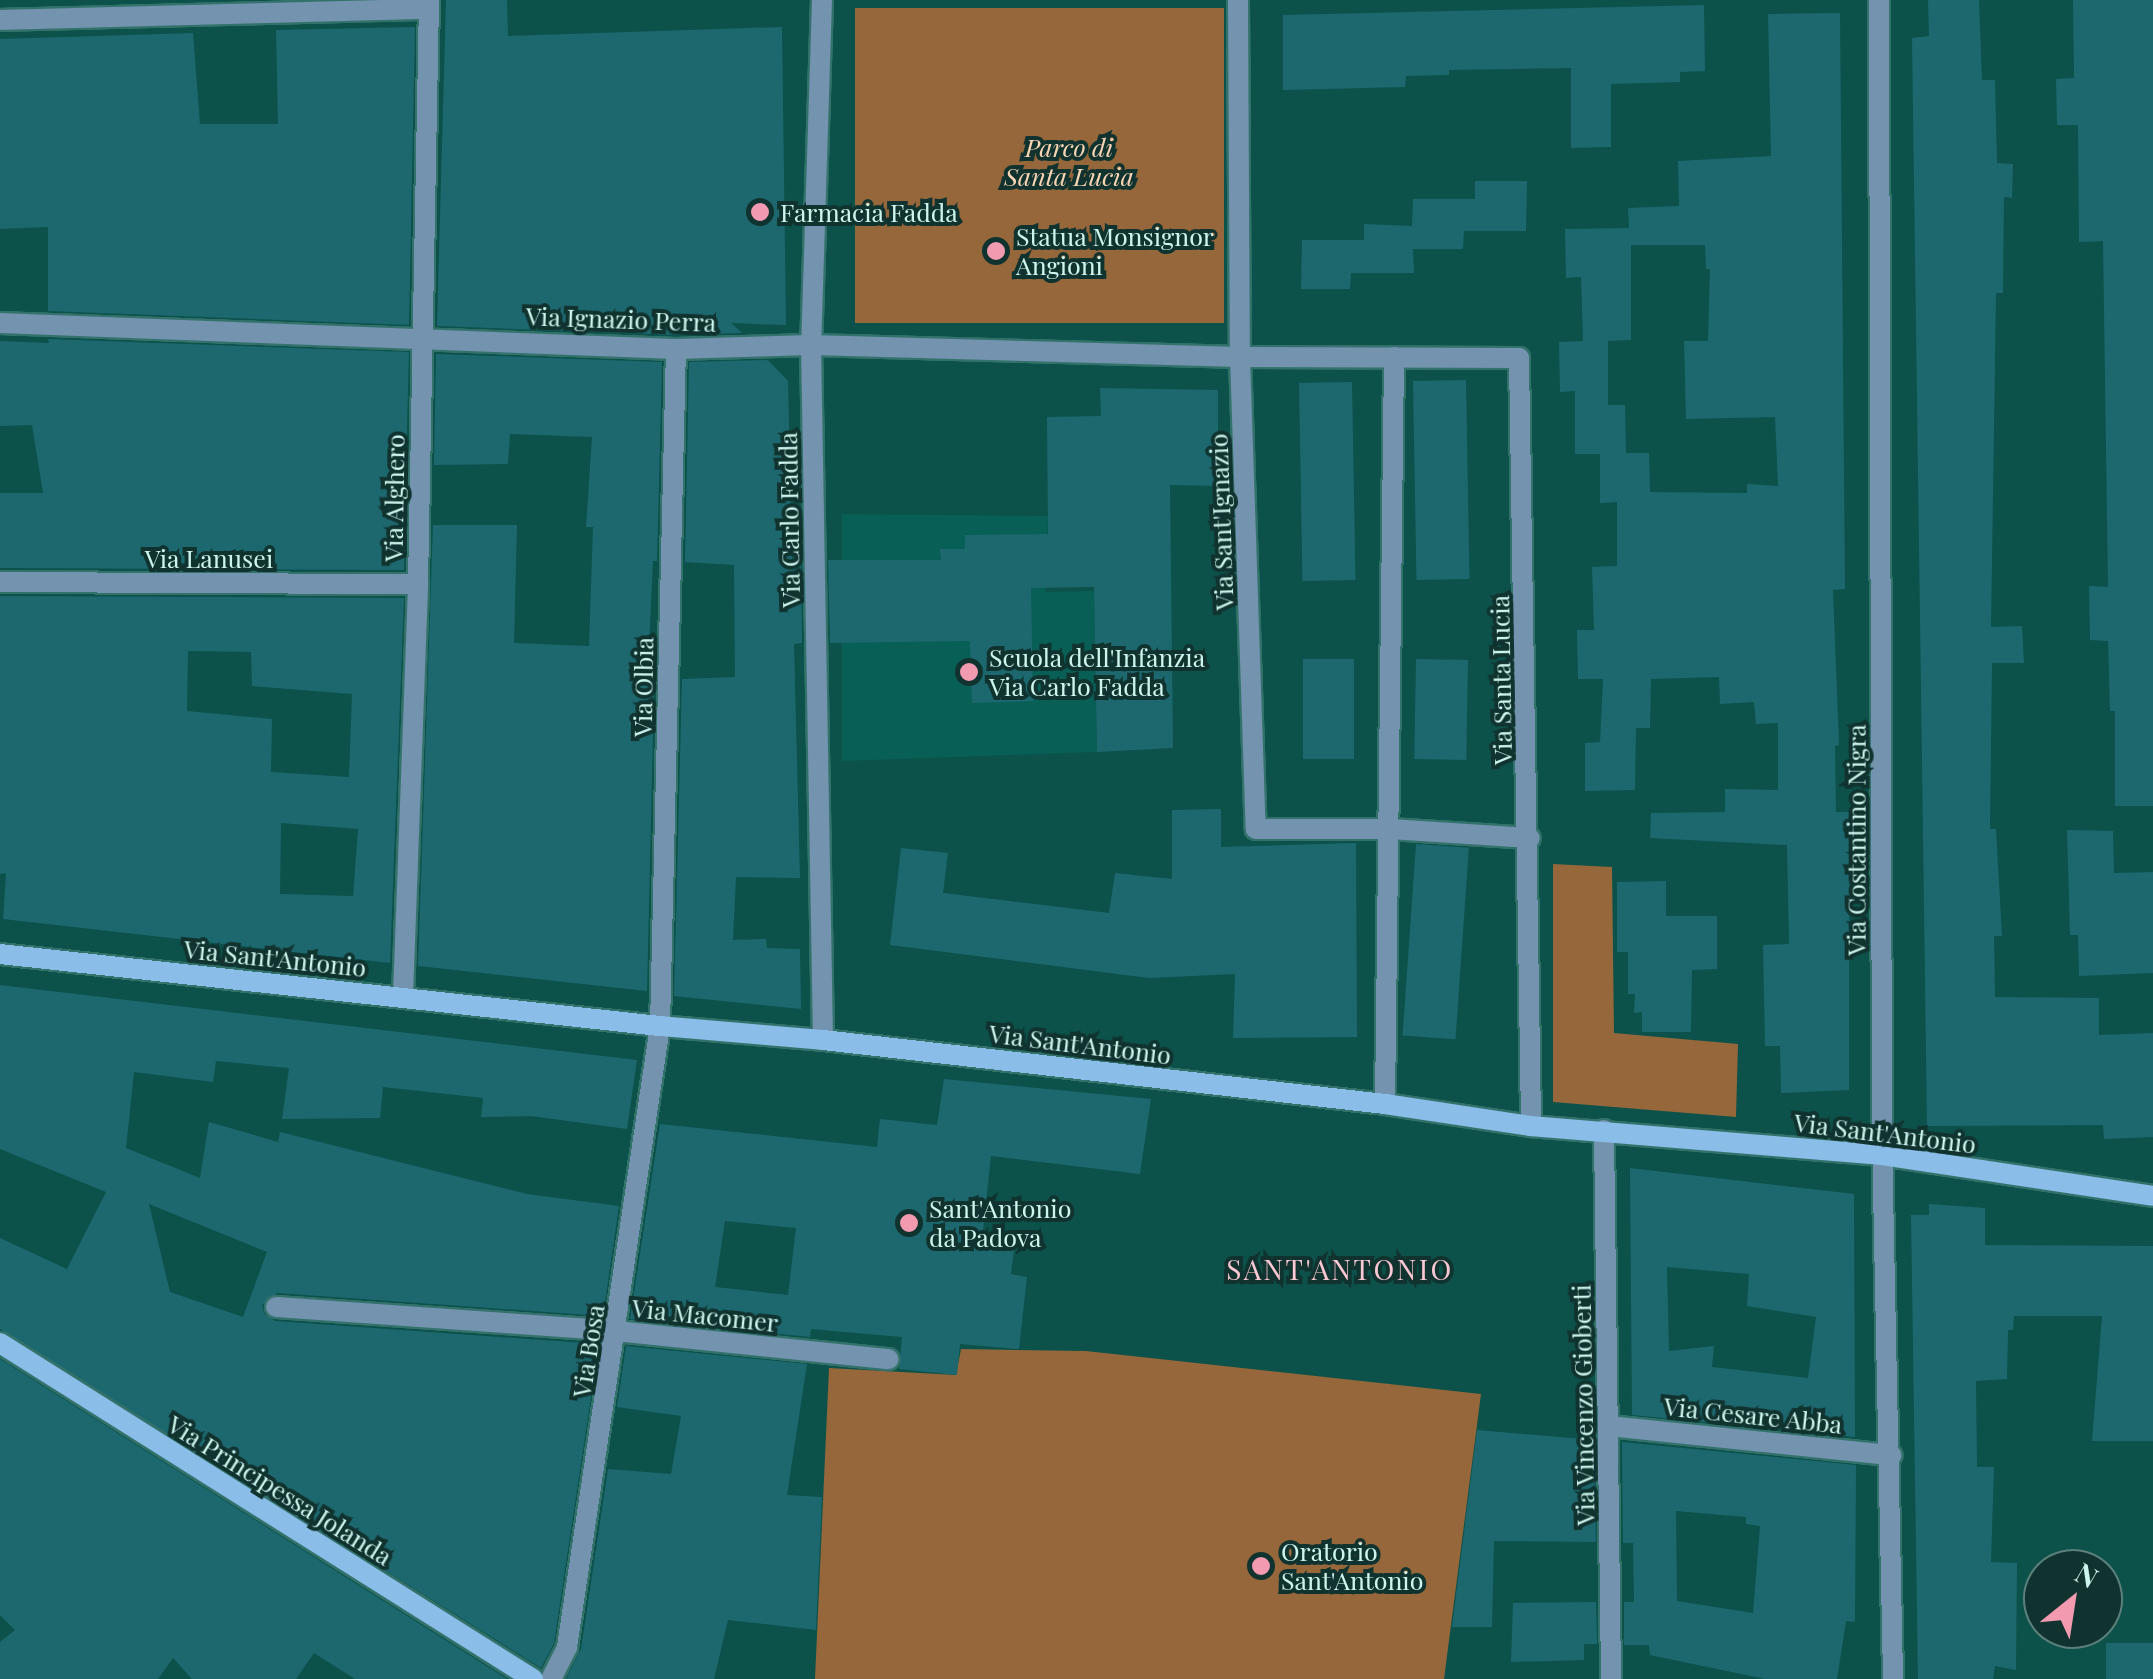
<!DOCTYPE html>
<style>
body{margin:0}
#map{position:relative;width:2153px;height:1679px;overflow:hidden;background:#0c524a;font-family:"Playfair Display",serif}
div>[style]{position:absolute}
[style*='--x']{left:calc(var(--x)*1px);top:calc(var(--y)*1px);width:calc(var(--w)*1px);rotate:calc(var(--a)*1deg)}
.built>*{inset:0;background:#085f56}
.green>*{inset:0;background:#95673a;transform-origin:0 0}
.building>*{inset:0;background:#1d686f;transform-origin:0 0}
.roads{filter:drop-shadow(2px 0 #33726b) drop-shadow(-2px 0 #33726b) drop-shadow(0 2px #33726b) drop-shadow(0 -2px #33726b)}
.street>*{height:20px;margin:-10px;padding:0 10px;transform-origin:10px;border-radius:10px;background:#7393ae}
.secondary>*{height:20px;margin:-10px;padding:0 10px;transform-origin:10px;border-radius:10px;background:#8abde7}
.dots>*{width:28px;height:28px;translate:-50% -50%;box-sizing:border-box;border:5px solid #10332f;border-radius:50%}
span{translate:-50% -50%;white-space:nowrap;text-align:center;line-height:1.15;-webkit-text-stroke:8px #10332f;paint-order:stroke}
.park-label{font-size:25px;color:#fad5b4;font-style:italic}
.poi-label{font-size:25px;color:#cef4ee}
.left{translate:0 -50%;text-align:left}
.street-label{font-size:25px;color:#cef4ee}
.neighbourhood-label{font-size:28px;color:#fcc8d4;letter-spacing:2.5px}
.north{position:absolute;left:2023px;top:1549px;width:100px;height:100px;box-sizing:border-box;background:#10332f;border:2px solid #5c807b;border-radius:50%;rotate:30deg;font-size:28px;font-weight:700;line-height:40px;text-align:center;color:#cef4ee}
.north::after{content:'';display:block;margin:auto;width:35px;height:45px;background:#f29ab0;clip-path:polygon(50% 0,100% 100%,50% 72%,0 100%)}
</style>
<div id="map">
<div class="built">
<i style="clip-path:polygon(842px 514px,1048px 516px,1045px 592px,1094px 591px,1097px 752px,842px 761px)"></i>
</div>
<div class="green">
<i style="left:1224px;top:8px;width:315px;height:369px;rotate:90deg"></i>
<i style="clip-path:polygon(1553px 864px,1612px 867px,1614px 1033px,1738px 1044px,1736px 1117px,1553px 1102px)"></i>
<i style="clip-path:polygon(961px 1349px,1086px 1351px,1481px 1394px,1444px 1679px,815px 1679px,829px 1368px,956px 1375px)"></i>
</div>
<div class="building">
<i style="clip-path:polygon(446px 0,507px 0,508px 36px,782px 27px,786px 325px,731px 323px,742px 333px,676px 335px,437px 326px)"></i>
<i style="clip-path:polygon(1928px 0,1979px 0,1982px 80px,1995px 80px,1997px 163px,2013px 164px,2012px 198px,2004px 197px,2003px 293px,1996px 293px,1991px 627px,2022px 626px,2024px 663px,1992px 663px,1990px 829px,1996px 829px,2002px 936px,1994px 936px,1995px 997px,2099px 998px,2099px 1035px,2153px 1033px,2153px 1137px,2104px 1139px,2103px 1125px,1927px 1126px,1912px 38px,1929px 36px)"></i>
<i style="clip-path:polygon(2073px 0,2153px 0,2153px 806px,2115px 806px,2115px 711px,2110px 711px,2108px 641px,2090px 640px,2089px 586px,2108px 587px,2103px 241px,2079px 242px,2078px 125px,2057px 125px,2056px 79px,2074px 78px)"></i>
<i style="clip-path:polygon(1704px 5px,1705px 71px,1680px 72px,1680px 82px,1611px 84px,1611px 147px,1571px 148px,1571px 68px,1449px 70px,1449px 75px,1406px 76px,1405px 87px,1283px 90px,1283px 15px)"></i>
<i style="clip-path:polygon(evenodd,1840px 13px,1845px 589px,1833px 590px,1839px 745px,1835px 746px,1836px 812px,1849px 812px,1849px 1090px,1781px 1093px,1780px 1046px,1765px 1046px,1763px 945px,1789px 944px,1787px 845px,1650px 838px,1651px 813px,1725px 812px,1725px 789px,1778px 790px,1778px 723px,1756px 724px,1754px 702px,1720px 704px,1719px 677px,1651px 679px,1650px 728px,1636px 728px,1635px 790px,1585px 791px,1585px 743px,1600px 742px,1603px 679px,1578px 679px,1577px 630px,1594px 630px,1592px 567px,1617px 566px,1617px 502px,1600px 503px,1600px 454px,1575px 454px,1575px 391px,1560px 392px,1559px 342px,1583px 341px,1581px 277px,1566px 278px,1565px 229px,1629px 228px,1628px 208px,1679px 206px,1678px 161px,1771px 156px,1768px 14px,1840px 13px,1631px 245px,1705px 245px,1706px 269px,1710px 269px,1708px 341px,1684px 341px,1686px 419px,1775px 417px,1778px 486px,1747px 484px,1747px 493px,1650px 492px,1649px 453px,1626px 453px,1625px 405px,1608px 405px,1608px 341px,1631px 340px,1631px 245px)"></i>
<i style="clip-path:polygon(415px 27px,409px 325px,48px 311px,48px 227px,0 229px,0 39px,193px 33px,200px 124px,278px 124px,276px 30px)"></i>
<i style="clip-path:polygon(1475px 181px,1527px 181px,1526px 231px,1464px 231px,1463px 249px,1413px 249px,1414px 273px,1351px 273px,1350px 289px,1301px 289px,1302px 240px,1364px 240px,1364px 224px,1412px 226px,1413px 199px,1475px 199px)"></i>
<i style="clip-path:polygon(48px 339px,409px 352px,406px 465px,399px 465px,398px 525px,405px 525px,404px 570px,0 568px,0 493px,43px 493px,32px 425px,0 426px,0 341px,49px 343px)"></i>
<i style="clip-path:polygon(436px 354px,662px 362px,657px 561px,653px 561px,649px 647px,655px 648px,647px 991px,418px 966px,433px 525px,517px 525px,514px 643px,589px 646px,593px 527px,586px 527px,592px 437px,510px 434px,508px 464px,434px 465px)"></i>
<i style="clip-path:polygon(768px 360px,788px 381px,792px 560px,801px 560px,802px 643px,794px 644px,800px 878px,736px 877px,733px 940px,766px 939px,767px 948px,800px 949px,801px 1009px,674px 996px,682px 679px,735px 677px,734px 565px,685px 562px,689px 362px)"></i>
<i style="left:1466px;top:380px;width:199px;height:53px;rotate:89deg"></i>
<i style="left:1352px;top:382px;width:198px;height:53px;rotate:89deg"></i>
<i style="clip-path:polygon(1100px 388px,1218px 390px,1218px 486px,1170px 485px,1173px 748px,1097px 752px,1094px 587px,1031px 588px,1033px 701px,972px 703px,970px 641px,830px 643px,828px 560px,941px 560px,940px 549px,965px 549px,965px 535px,1048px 534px,1047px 417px,1101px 416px)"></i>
<i style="clip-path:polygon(evenodd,0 596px,404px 598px,390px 963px,3px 919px,6px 873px,0 874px,0 596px,188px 651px,251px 652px,252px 686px,352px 694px,349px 777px,271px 772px,272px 719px,187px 711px,188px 651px,0 596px,281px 823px,358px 829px,353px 896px,280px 894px,281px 823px)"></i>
<i style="left:1303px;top:659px;width:51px;height:100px"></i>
<i style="left:1416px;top:659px;width:52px;height:100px;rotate:1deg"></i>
<i style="clip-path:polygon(1221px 809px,1221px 847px,1356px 843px,1357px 1037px,1233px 1038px,1235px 974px,1149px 978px,890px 945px,901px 848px,948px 853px,943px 893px,1109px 913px,1115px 873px,1172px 879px,1172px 810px)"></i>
<i style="clip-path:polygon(2067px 830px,2113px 831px,2114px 873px,2153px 872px,2153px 973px,2079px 976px,2078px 935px,2070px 935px)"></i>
<i style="left:1416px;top:844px;width:53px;height:192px;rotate:4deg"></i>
<i style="clip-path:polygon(1666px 881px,1666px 916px,1717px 916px,1717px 969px,1692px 970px,1691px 1032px,1642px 1032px,1642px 1012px,1634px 1013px,1635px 994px,1628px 994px,1628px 952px,1617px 952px,1617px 882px)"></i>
<i style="clip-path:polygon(evenodd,0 985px,637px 1060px,627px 1129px,531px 1116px,481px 1117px,483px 1098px,383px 1087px,380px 1118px,282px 1119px,289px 1068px,216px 1061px,213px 1082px,134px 1072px,126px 1148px,200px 1178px,209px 1122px,278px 1142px,280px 1132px,527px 1194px,619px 1206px,603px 1316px,277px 1293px,262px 1305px,264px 1314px,275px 1321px,599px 1344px,554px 1643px,541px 1668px,0 1329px,0 1238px,67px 1269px,106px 1192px,0 1149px,0 985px,149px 1204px,267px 1252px,243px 1317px,170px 1292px,149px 1204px)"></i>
<i style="clip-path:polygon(evenodd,944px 1079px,1151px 1099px,1140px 1174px,991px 1156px,981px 1248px,1014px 1249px,1011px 1274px,1027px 1277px,1019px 1349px,960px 1344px,957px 1375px,899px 1369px,902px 1337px,811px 1329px,810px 1337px,630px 1319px,660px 1124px,877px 1147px,880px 1119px,937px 1125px,944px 1079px,725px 1221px,796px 1228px,788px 1295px,715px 1287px,725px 1221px)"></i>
<i style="clip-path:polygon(evenodd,1630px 1168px,1854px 1194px,1855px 1437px,1632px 1415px,1630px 1168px,1667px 1267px,1749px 1274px,1747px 1306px,1816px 1317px,1808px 1378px,1712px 1367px,1714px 1346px,1669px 1351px,1667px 1267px)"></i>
<i style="clip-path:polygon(1929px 1204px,1985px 1208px,1985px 1245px,2153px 1246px,2153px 1441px,2092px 1441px,2102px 1316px,2014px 1316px,2013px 1330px,2008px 1330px,2007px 1379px,1976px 1381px,1977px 1467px,1994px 1467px,1991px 1562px,2017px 1563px,2016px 1670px,1995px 1666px,1993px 1679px,1918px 1679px,1911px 1215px,1929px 1215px)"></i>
<i style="clip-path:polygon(626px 1346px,807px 1364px,787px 1495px,822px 1497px,816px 1630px,728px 1620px,714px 1679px,566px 1679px,581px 1649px,608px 1469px,671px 1474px,681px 1416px,617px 1407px)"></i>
<i style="clip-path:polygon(0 1359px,507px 1679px,355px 1679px,314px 1653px,296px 1679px,192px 1679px,173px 1658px,158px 1679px,0 1679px,0 1642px,15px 1630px,0 1615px)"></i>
<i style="clip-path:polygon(1477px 1430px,1594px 1440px,1596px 1542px,1494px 1541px,1492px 1627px,1452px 1627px)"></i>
<i style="clip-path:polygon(evenodd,1622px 1442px,1856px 1465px,1855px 1622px,1846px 1621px,1837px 1679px,1765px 1679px,1650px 1655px,1649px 1645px,1624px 1645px,1624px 1602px,1634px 1602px,1633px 1543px,1623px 1543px,1622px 1442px,1676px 1511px,1746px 1517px,1746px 1524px,1760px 1526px,1753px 1613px,1677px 1601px,1676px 1511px)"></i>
<i style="clip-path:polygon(1596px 1602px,1597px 1644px,1584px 1644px,1584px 1660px,1511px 1662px,1513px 1603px)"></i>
<i style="left:2153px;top:1643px;width:36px;height:47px;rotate:90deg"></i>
</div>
<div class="roads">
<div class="street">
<i style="--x:822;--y:0;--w:345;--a:91.8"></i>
<i style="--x:811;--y:345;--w:695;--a:89.01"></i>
<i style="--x:1238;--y:0;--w:357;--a:89.7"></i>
<i style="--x:1240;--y:357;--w:472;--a:88.1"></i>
<i style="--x:1256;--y:829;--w:134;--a:0"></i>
<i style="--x:1390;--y:829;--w:140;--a:3.7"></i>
<i style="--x:1879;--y:0;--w:1139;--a:89.85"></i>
<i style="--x:1882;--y:1139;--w:540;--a:88.83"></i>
<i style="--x:0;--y:20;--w:429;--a:-1.5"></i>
<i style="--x:0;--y:323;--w:676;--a:2.2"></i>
<i style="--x:676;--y:349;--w:135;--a:-1.7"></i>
<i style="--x:811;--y:345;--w:429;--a:1.6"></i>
<i style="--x:1240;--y:357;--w:279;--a:0.2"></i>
<i style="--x:1519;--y:358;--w:768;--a:89.1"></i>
<i style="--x:0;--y:582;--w:418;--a:0.3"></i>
<i style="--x:403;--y:996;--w:412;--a:-87.9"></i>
<i style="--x:418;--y:584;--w:584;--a:-88.92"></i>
<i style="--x:1385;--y:1104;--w:747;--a:-89.31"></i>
<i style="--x:1604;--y:1130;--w:549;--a:89.27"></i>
<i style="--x:276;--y:1307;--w:341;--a:4"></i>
<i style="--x:616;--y:1331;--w:274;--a:5.9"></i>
<i style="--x:1609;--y:1426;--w:284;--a:5.9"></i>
<i style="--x:551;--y:1679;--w:36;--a:-63"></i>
<i style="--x:567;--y:1647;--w:628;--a:-81.48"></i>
<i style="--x:660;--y:1026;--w:677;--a:-88.65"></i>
</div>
<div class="secondary">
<i style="--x:0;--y:954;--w:664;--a:6.23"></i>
<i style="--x:660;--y:1026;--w:164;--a:4.9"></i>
<i style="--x:823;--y:1040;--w:566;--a:6.5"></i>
<i style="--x:1385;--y:1104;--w:148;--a:8.6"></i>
<i style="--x:1531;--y:1126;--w:352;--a:4.7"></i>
<i style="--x:1882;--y:1155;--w:274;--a:8.6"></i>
<i style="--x:0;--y:1343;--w:630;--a:32.23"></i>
</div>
</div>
<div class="dots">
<i style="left:760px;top:212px;background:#f29ab0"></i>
<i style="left:996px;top:251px;background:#f29ab0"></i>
<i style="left:969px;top:672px;background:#f29ab0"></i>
<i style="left:909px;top:1223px;background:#f29ab0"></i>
<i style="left:1261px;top:1566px;background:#f29ab0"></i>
</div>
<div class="park-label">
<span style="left:1069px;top:162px">Parco di<br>Santa Lucia</span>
</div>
<div class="poi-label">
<span class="left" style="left:780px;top:212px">Farmacia Fadda</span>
<span class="left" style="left:1016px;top:251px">Statua Monsignor<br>Angioni</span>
<span class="left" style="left:989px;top:672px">Scuola dell'Infanzia<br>Via Carlo Fadda</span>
<span class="left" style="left:929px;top:1223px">Sant'Antonio<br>da Padova</span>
<span class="left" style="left:1281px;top:1566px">Oratorio<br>Sant'Antonio</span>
</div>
<div class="street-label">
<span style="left:621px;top:319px;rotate:2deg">Via Ignazio Perra</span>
<span style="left:394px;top:498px;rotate:-89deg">Via Alghero</span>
<span style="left:789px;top:520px;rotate:-91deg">Via Carlo Fadda</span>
<span style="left:1221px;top:522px;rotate:-92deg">Via Sant'Ignazio</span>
<span style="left:209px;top:558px">Via Lanusei</span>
<span style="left:1501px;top:680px;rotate:-91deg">Via Santa Lucia</span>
<span style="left:643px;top:687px;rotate:-89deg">Via Olbia</span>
<span style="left:1856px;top:840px;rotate:-90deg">Via Costantino Nigra</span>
<span style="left:275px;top:958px;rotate:6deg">Via Sant'Antonio</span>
<span style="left:1080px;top:1044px;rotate:7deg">Via Sant'Antonio</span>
<span style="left:1885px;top:1133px;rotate:7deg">Via Sant'Antonio</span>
<span style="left:705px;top:1315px;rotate:6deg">Via Macomer</span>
<span style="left:588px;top:1351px;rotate:-81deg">Via Bosa</span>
<span style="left:1583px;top:1405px;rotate:-91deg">Via Vincenzo Gioberti</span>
<span style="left:1753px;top:1415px;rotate:6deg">Via Cesare Abba</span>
<span style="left:280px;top:1490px;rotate:32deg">Via Principessa Jolanda</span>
</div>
<div class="neighbourhood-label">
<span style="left:1340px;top:1269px">SANT'ANTONIO</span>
</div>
<div class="north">N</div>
</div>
